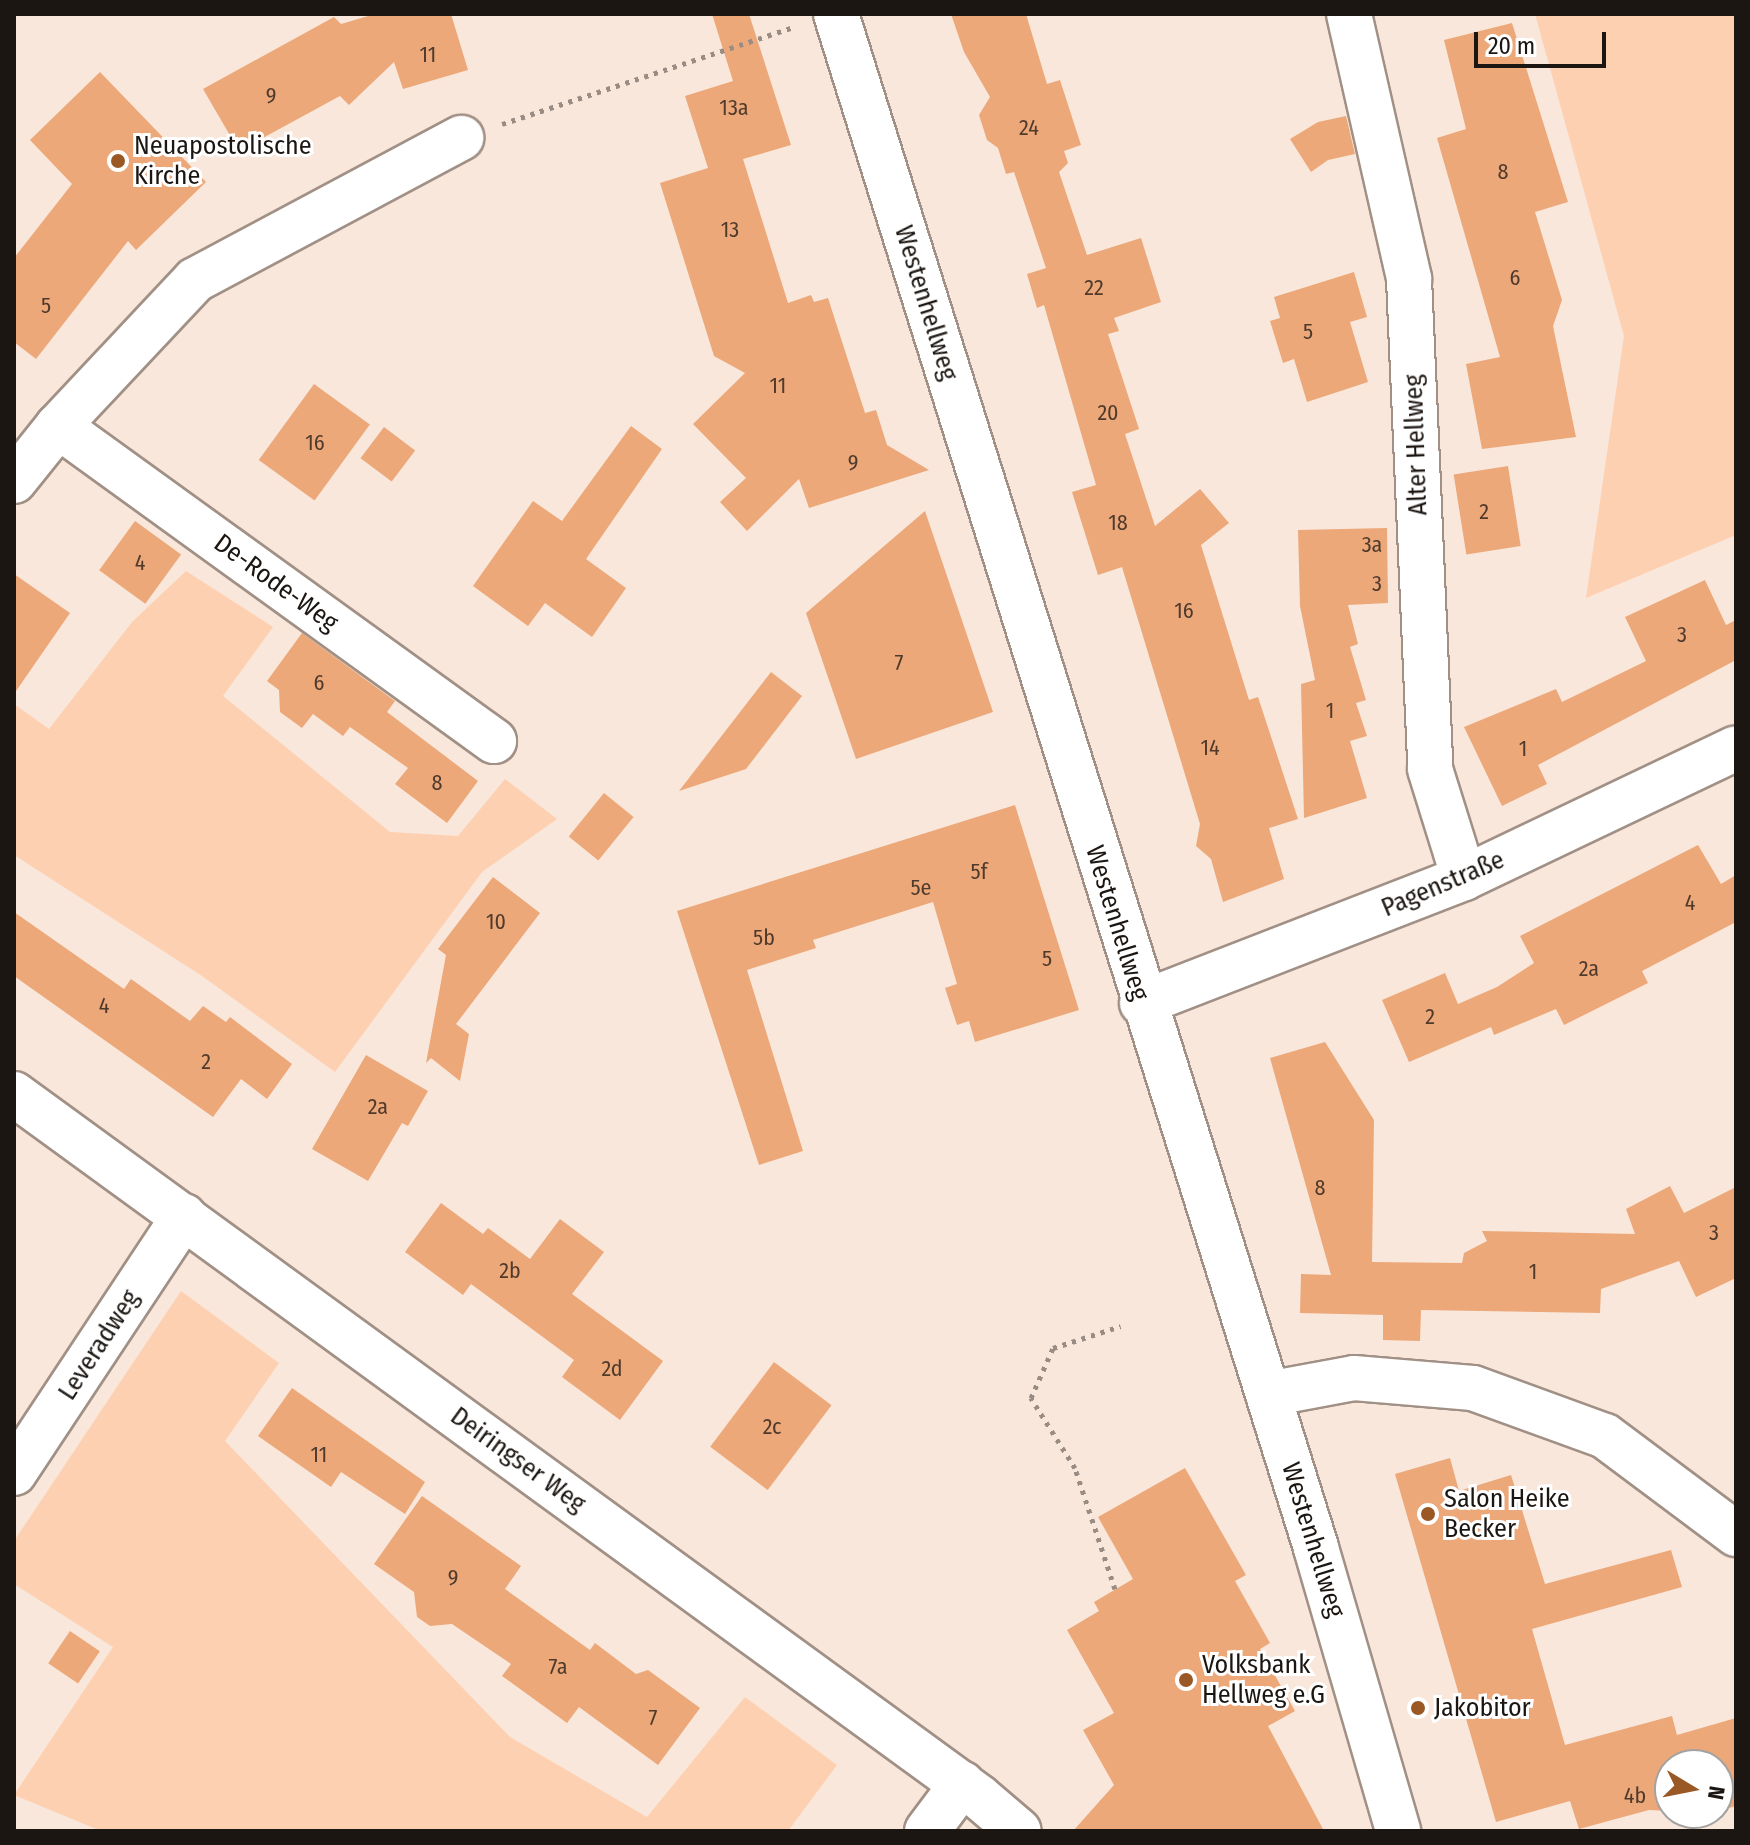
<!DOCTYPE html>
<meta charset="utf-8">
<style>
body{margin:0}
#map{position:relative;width:1750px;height:1845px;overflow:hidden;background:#f9e7db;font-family:"Fira Sans Condensed",sans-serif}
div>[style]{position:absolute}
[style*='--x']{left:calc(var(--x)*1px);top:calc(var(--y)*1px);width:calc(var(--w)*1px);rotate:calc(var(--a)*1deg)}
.green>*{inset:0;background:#fed0b2}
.building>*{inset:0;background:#eca879;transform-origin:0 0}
.path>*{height:5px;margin-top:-2.5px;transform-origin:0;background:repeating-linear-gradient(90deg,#998c84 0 4px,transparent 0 10px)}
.roads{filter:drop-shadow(2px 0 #a19085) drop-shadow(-2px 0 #a19085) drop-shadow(0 2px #a19085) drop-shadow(0 -2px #a19085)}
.minor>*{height:44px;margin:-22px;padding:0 22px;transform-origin:22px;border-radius:22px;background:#fff}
.dots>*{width:22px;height:22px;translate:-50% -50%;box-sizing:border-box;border:4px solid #fff;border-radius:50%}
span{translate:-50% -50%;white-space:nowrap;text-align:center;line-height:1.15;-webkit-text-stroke:6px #fff;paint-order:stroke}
.number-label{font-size:22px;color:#503a2c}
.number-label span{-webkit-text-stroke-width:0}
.poi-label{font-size:26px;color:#1c1612}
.left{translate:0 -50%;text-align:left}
.street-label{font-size:26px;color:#1c1612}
.frame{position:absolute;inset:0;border:16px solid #1c1612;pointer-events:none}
.north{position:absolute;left:1654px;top:1749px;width:80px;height:80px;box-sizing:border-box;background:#fff;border:2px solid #a4a2a0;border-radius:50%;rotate:100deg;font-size:22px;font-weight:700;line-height:32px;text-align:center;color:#1c1612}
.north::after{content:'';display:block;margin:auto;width:28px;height:36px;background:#9a5825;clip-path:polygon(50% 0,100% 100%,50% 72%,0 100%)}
.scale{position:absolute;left:1474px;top:32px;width:132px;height:36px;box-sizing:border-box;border:4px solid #1c1612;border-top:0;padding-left:10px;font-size:24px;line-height:28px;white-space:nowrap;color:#1c1612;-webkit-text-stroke:6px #fff;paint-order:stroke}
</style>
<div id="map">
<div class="green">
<i style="clip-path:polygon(1535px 14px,1736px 14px,1736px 535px,1586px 598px,1624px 336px)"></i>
<i style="clip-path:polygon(186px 571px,273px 627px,223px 696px,390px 832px,458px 836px,505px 779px,557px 819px,482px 872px,335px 1072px,202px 976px,14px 855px,14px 704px,49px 729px,132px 622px)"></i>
<i style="clip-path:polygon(181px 1291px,279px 1363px,225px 1441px,510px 1737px,647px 1817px,745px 1697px,837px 1765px,788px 1831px,101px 1831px,14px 1795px,113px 1647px,14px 1584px,14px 1541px)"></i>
</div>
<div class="building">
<i style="clip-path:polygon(375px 14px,451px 14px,468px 70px,403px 89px,394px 62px,349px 105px,340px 96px,239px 151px,203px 89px,334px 17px,341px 24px)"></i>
<i style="clip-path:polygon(712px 14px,749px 14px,791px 145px,743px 159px,788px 303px,811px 295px,814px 302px,828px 298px,865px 413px,876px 410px,887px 445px,929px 470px,809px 508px,799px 479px,747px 531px,720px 502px,746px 478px,693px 424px,745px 373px,714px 356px,660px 183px,708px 168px,685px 96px,733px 81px)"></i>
<i style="clip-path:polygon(951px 14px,1026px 14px,1047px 84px,1060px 80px,1081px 145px,1064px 151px,1068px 163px,1059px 172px,1087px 255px,1141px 238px,1161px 302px,1114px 318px,1119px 331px,1108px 334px,1139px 429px,1125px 434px,1155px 526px,1200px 489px,1229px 523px,1201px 545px,1249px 700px,1258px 697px,1298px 819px,1269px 828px,1284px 879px,1223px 902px,1211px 859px,1196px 846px,1200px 824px,1122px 567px,1098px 575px,1072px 492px,1096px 485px,1044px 305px,1037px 308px,1027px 274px,1046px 268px,1014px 172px,1006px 174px,998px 148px,987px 140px,979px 115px,990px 97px,964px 52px)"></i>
<i style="clip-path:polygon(1512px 23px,1568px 202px,1535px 212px,1562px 300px,1553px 326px,1576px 437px,1482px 449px,1466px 364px,1500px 357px,1437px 138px,1466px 129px,1444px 40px)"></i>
<i style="clip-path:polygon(100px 72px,206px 182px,136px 250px,128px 241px,36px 359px,14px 342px,14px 258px,72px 184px,30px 140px)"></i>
<i style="clip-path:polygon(1346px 116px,1355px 154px,1328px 160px,1311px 172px,1290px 139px,1318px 122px)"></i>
<i style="clip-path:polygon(1354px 272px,1367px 317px,1350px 322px,1368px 382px,1307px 402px,1294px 359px,1283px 363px,1270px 321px,1280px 318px,1274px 297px)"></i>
<i style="left:314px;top:384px;width:69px;height:94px;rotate:36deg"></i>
<i style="clip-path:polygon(631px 426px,662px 449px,586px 559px,626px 588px,592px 637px,545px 603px,528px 626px,473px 586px,533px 501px,562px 521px)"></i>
<i style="left:384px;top:427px;width:39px;height:39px;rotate:37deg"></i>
<i style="left:1508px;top:466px;width:81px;height:55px;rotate:81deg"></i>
<i style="clip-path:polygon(925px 511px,993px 712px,856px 759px,806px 613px)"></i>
<i style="left:135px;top:521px;width:57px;height:61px;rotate:36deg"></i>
<i style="clip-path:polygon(1387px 528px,1388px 603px,1348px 605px,1358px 644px,1350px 647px,1366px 700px,1356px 703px,1367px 736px,1350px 741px,1367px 798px,1304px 818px,1301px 684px,1315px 680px,1300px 606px,1298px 530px)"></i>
<i style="clip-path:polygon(14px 574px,70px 613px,14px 694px)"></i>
<i style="clip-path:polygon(1705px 580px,1726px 625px,1736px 620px,1736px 660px,1538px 765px,1547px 784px,1502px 806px,1464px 727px,1556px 689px,1562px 702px,1646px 661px,1625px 617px)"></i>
<i style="clip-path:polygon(302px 633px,395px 701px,387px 712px,478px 781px,447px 823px,395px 784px,408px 768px,350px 727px,343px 736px,313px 714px,302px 728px,280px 712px,279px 690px,267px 681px)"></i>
<i style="clip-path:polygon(771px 672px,802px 696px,746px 769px,679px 791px)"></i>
<i style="left:604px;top:793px;width:38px;height:56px;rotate:39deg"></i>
<i style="clip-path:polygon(1015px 805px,1079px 1010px,975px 1042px,969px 1021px,957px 1025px,945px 988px,957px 984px,933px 902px,813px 940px,816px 948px,747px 970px,803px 1151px,759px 1165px,677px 911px)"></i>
<i style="clip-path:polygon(1698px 845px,1721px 884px,1736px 875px,1736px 922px,1642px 971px,1648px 983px,1564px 1025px,1556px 1009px,1494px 1035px,1491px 1027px,1409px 1062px,1382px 1000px,1445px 973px,1458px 1004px,1497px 987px,1534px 963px,1520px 936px)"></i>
<i style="clip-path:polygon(493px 877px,540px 913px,456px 1024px,469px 1034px,460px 1081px,431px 1058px,426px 1063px,446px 955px,438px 949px)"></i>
<i style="clip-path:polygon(14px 912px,124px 989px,131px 979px,190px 1021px,203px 1006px,226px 1022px,230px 1017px,292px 1064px,267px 1099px,241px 1079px,213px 1117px,14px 976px)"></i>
<i style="clip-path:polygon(1325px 1042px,1374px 1120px,1372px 1262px,1462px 1263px,1464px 1253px,1487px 1241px,1482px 1231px,1635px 1234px,1626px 1209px,1670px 1186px,1684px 1213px,1736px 1187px,1736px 1278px,1696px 1297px,1679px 1261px,1601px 1289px,1600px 1313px,1421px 1310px,1420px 1341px,1383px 1340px,1383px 1315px,1300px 1313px,1301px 1274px,1331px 1275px,1270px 1058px)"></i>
<i style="clip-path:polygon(366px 1055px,428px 1091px,408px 1126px,402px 1123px,368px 1181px,312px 1149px)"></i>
<i style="clip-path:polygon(441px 1203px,483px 1234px,488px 1228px,530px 1259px,560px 1219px,604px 1252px,572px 1294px,663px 1361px,620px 1420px,562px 1377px,574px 1360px,471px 1284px,463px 1295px,405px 1252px)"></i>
<i style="left:774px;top:1362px;width:72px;height:106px;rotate:37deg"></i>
<i style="clip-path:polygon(292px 1388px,425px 1482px,405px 1514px,341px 1472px,331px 1487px,258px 1436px)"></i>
<i style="clip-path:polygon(1450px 1458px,1459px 1491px,1511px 1475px,1545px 1584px,1671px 1550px,1682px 1587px,1532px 1629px,1565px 1745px,1672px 1716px,1677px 1735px,1736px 1718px,1736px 1806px,1718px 1811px,1718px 1765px,1670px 1765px,1670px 1811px,1649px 1810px,1579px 1829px,1570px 1801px,1496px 1822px,1395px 1474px)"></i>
<i style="clip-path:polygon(1185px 1468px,1246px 1575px,1235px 1581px,1270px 1643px,1260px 1649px,1295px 1711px,1268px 1726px,1324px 1831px,1073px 1831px,1114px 1785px,1083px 1730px,1114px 1713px,1067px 1630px,1099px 1611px,1094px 1602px,1133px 1579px,1098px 1517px)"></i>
<i style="clip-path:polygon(422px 1496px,521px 1566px,505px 1589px,590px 1650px,595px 1643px,636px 1674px,648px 1670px,700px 1708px,658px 1765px,579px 1707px,567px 1723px,502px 1676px,511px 1664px,452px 1624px,430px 1626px,417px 1617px,414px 1592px,374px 1564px)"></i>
<i style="left:70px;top:1631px;width:36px;height:39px;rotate:34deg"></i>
</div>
<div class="path">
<i style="--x:502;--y:124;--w:307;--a:-18.4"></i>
<i style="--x:1115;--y:1589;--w:127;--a:-108.3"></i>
<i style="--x:1075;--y:1468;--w:83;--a:-122.2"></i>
<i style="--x:1031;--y:1398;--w:55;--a:-66.3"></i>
<i style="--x:1053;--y:1348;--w:71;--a:-17.9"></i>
</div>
<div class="roads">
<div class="minor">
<i style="--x:836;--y:14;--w:1607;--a:72.62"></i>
<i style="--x:1316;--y:1548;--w:295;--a:73.8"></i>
<i style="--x:1349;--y:14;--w:272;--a:77.2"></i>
<i style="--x:1409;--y:279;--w:490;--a:87.5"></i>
<i style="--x:1430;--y:769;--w:114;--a:72.7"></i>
<i style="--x:58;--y:426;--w:538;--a:35.85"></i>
<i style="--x:14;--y:481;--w:70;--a:-51.3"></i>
<i style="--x:58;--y:426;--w:200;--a:-46.8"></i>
<i style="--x:195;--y:280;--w:302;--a:-28.1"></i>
<i style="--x:1142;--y:1003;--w:345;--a:-21.2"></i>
<i style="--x:1464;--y:878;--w:301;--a:-25.5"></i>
<i style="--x:14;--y:1094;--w:1194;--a:36.07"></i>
<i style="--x:979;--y:1797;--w:52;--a:40.4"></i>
<i style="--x:1268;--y:1394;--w:87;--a:-10.5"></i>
<i style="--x:1354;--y:1378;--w:119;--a:4.8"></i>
<i style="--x:1473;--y:1388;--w:140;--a:20"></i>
<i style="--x:1605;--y:1436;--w:164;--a:36.8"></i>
<i style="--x:14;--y:1473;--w:308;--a:-56.5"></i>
<i style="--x:927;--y:1831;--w:59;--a:-53.3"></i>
</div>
</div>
<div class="dots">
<i style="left:118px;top:161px;background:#9a5825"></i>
<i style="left:1428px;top:1514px;background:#9a5825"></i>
<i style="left:1186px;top:1680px;background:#9a5825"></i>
<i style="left:1418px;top:1708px;background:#9a5825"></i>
</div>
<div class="number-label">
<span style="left:428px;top:55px">11</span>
<span style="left:271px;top:96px">9</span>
<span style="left:734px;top:108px">13a</span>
<span style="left:1029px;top:128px">24</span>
<span style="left:1503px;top:172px">8</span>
<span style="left:730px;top:230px">13</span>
<span style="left:1515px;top:278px">6</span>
<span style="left:1094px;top:288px">22</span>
<span style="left:46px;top:306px">5</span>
<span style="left:1308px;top:332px">5</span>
<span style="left:778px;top:386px">11</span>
<span style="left:1108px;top:413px">20</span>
<span style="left:315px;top:443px">16</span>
<span style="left:853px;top:463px">9</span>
<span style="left:1484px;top:512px">2</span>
<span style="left:1118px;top:523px">18</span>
<span style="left:1372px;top:545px">3a</span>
<span style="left:140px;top:563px">4</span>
<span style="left:1377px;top:584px">3</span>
<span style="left:1184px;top:611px">16</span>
<span style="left:1682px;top:635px">3</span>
<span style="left:899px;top:663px">7</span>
<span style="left:319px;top:683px">6</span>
<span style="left:1330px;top:711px">1</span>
<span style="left:1210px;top:748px">14</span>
<span style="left:1523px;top:749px">1</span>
<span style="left:437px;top:783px">8</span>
<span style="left:979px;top:872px">5f</span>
<span style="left:921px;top:888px">5e</span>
<span style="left:1690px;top:903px">4</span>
<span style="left:496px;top:922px">10</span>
<span style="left:764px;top:938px">5b</span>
<span style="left:1047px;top:959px">5</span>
<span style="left:1589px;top:969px">2a</span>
<span style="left:104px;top:1006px">4</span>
<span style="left:1430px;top:1017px">2</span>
<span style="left:206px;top:1062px">2</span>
<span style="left:378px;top:1107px">2a</span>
<span style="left:1320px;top:1188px">8</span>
<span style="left:1714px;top:1233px">3</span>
<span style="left:510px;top:1271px">2b</span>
<span style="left:1533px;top:1272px">1</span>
<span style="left:612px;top:1369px">2d</span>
<span style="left:772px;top:1427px">2c</span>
<span style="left:319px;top:1455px">11</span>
<span style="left:453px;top:1578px">9</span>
<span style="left:558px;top:1667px">7a</span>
<span style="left:653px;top:1718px">7</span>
<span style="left:1635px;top:1796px">4b</span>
</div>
<div class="poi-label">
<span class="left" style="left:134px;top:161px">Neuapostolische<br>Kirche</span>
<span class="left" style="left:1444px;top:1514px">Salon Heike<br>Becker</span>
<span class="left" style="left:1202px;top:1680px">Volksbank<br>Hellweg e.G</span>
<span class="left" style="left:1434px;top:1708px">Jakobitor</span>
</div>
<div class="street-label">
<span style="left:926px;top:303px;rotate:73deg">Westenhellweg</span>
<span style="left:1416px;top:445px;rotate:-92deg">Alter Hellweg</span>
<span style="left:276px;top:583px;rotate:36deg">De-Rode-Weg</span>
<span style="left:1443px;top:884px;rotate:-23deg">Pagenstraße</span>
<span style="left:1117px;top:923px;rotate:73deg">Westenhellweg</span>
<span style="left:99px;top:1345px;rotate:-57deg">Leveradweg</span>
<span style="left:518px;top:1460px;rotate:36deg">Deiringser Weg</span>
<span style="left:1313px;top:1540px;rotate:73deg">Westenhellweg</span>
</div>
<div class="frame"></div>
<div class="north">N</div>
<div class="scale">20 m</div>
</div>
